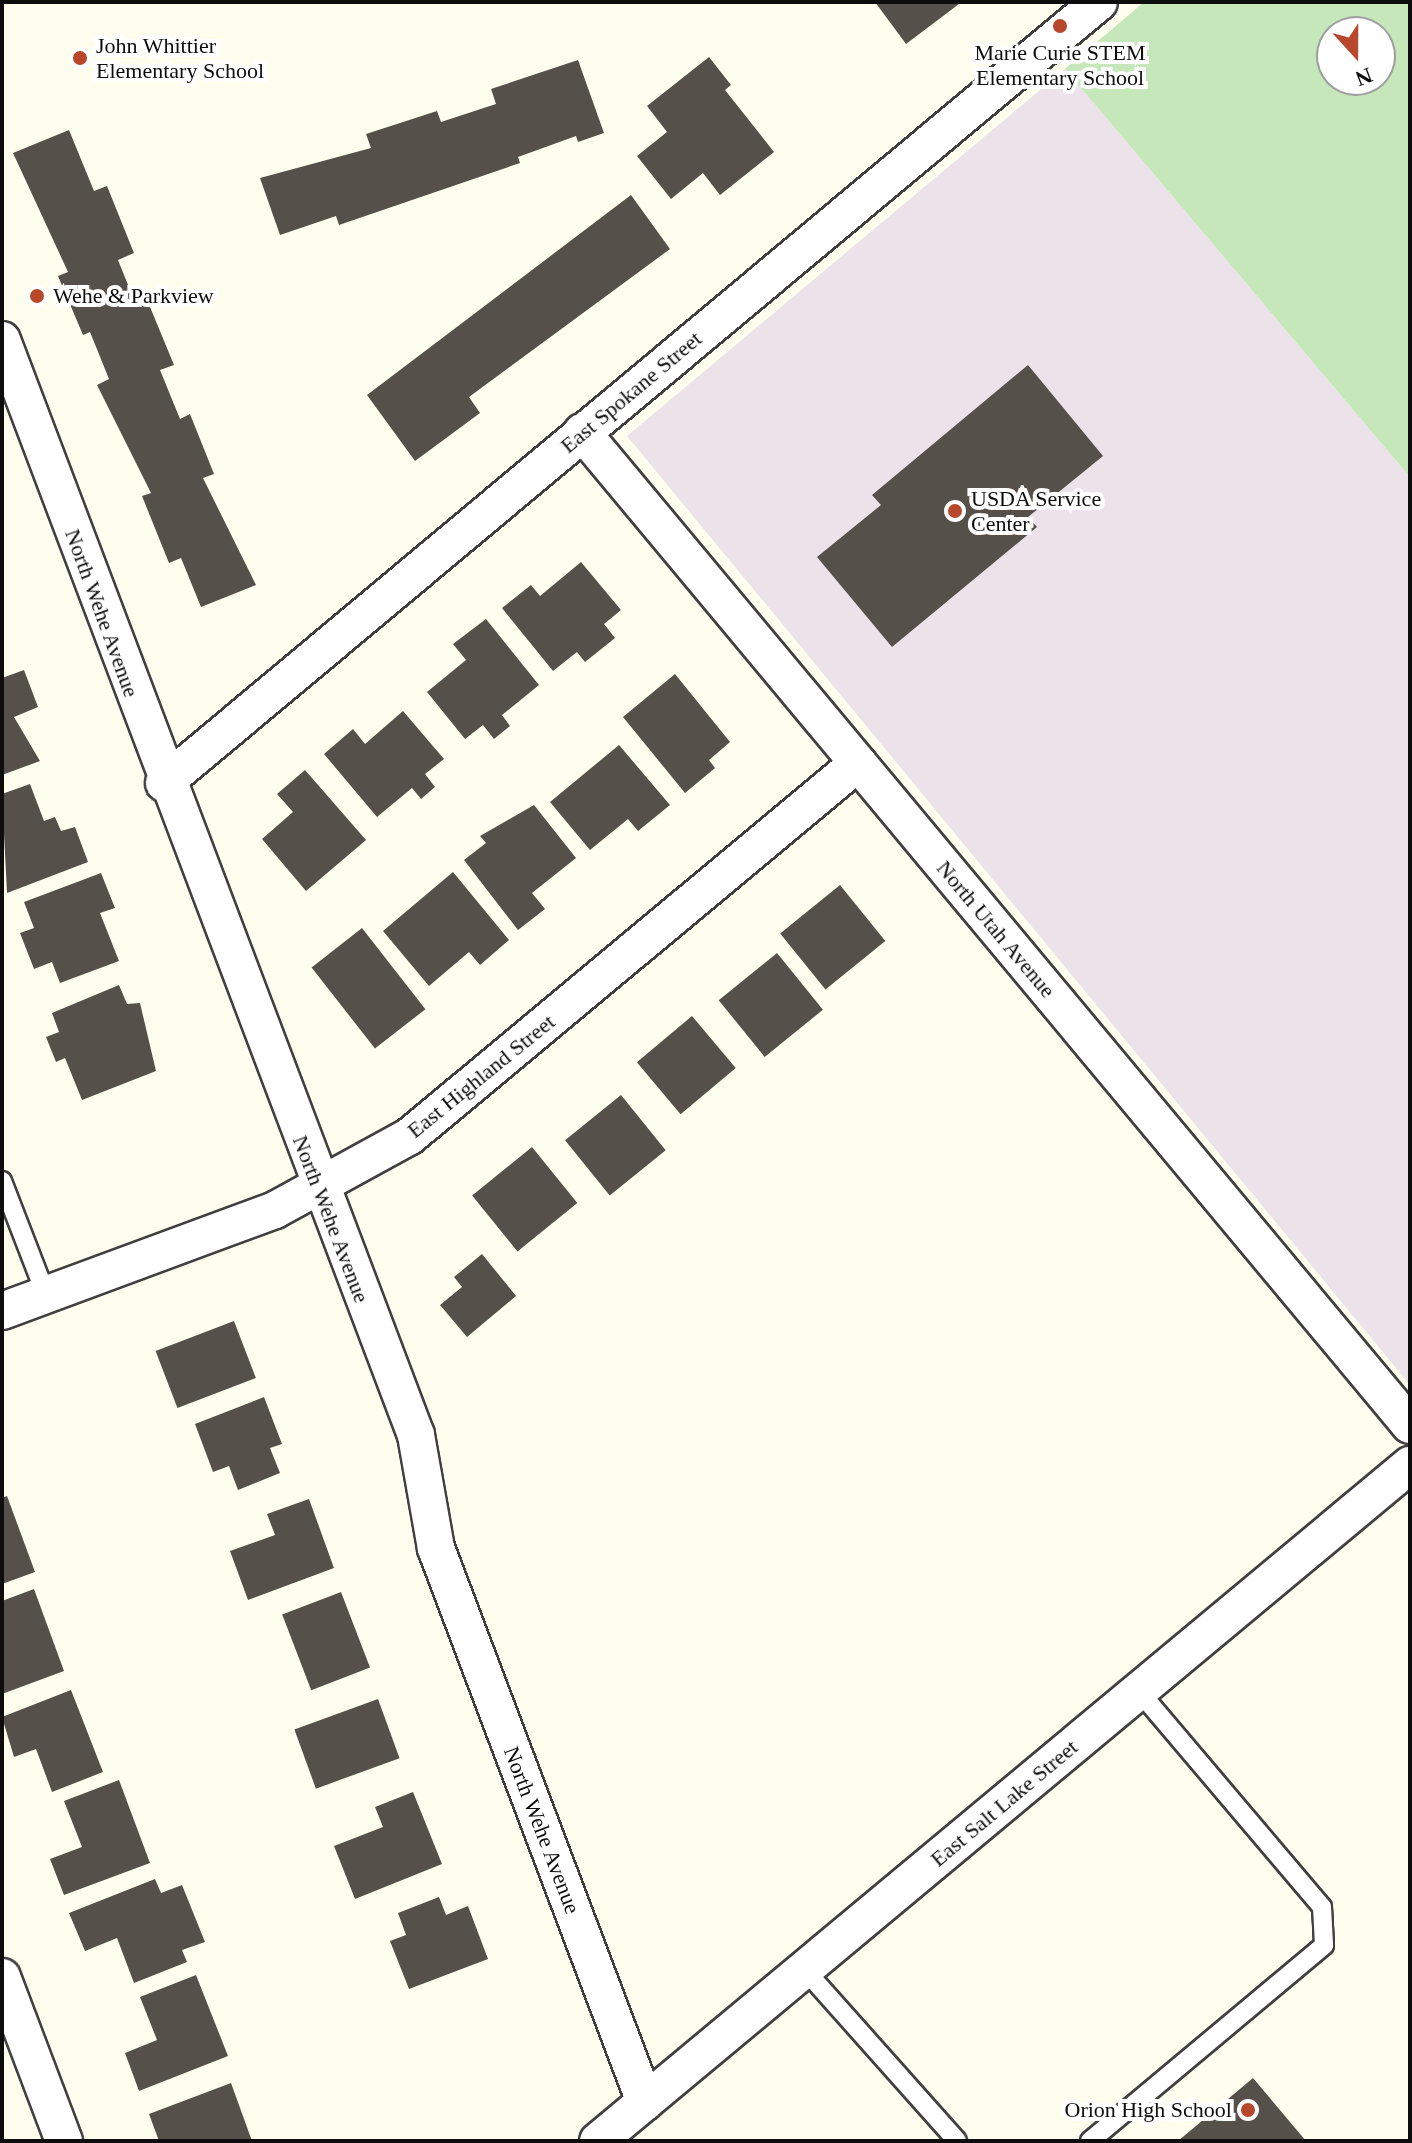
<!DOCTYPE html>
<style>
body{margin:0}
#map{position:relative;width:1412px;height:2143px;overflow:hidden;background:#fdfeee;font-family:Georgia,serif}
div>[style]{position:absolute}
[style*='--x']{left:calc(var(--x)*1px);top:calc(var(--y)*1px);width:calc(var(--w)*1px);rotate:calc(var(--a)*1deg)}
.industrial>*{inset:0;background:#ece2ea}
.green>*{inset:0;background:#c5e7b9}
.building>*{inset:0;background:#55514a;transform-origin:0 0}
.roads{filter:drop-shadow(2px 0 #404040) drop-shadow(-2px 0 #404040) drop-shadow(0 2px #404040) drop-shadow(0 -2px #404040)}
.lane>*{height:18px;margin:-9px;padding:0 9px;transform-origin:9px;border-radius:9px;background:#fff}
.street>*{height:36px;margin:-18px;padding:0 18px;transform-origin:18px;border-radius:18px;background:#fff}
.dots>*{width:22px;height:22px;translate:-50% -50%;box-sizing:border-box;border:4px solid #fff;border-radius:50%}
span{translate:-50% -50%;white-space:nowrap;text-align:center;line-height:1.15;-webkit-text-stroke:8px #fff;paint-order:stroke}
.poi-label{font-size:22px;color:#0d0d0d}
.left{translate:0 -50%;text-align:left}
.right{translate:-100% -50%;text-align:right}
.street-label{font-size:22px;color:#0d0d0d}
.frame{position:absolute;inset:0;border:4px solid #0d0d0d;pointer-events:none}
.north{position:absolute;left:1316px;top:16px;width:80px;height:80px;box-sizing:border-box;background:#fff;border:2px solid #9e9e9e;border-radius:50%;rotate:159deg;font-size:22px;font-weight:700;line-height:32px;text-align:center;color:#0d0d0d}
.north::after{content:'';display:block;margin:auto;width:28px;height:36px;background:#b7482b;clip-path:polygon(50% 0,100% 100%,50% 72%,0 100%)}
</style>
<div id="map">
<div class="industrial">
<i style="clip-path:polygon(1065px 69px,1410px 477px,1410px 1385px,627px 436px)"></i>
</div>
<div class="green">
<i style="clip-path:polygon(evenodd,1144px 2px,1410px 2px,1410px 477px,1065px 69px,1144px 2px,1332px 32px,1380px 32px,1380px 80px,1332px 80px,1332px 32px)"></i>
</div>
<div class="building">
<i style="clip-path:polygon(875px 2px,957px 2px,959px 4px,906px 44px)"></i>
<i style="clip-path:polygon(709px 57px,731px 85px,725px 90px,774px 152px,720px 195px,703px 173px,671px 199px,637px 156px,667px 132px,647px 106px)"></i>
<i style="clip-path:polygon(578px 60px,604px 133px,578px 142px,576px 136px,518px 157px,520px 163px,339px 225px,336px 216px,280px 235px,260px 178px,371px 148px,366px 134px,437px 111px,441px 122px,496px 104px,491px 89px)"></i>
<i style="clip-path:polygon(69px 130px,94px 191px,107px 186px,134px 253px,118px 260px,137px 307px,148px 302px,174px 365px,160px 370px,180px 419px,190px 414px,214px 474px,203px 478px,256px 585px,201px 607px,181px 558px,169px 563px,142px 496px,151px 493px,97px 385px,109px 379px,90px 332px,83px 335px,58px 276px,68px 272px,13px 153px)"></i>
<i style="clip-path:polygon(631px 195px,670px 249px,469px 397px,480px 413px,415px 461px,367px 395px)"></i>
<i style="clip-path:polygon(1028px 365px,1103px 456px,1028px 517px,1037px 527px,892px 647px,817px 557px,881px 505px,872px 495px)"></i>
<i style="clip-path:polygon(581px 562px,621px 610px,604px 624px,615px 638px,585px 662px,577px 652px,553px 671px,502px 608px,531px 585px,540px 596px)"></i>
<i style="clip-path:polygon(486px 619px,539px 685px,502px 715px,510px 726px,494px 739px,483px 725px,465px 739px,427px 692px,466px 660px,453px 644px)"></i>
<i style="clip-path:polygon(24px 670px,38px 707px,14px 717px,40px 761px,2px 775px,2px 678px)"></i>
<i style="clip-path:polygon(675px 674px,730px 742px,709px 760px,715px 768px,685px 793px,623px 717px)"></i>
<i style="clip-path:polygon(403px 711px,444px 759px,425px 774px,435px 787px,421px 799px,412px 788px,377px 817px,324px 754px,353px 729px,365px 744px)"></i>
<i style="clip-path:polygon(619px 745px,670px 805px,638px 831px,628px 819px,590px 850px,550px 802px)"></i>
<i style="clip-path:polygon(305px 770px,366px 840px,306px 891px,262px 839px,293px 812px,277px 794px)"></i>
<i style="clip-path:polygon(30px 784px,44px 821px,55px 817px,61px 831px,75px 827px,88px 862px,7px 893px,2px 794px)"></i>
<i style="clip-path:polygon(534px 805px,576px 858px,532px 893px,545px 909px,518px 930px,464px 860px,486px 843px,480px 836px)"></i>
<i style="clip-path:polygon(453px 872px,509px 940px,480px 965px,469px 952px,429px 986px,383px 931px)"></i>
<i style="clip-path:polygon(101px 873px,115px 908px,100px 913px,119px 961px,60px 983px,52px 962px,34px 969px,20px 933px,34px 928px,24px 902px)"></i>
<i style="left:840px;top:885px;width:72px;height:77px;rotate:51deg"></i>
<i style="left:362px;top:928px;width:103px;height:64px;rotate:52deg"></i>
<i style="left:777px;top:953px;width:73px;height:75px;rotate:51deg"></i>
<i style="clip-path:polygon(119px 985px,127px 1004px,140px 1003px,156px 1071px,82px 1100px,65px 1058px,56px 1062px,46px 1037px,59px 1032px,52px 1013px)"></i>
<i style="left:692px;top:1016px;width:68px;height:72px;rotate:50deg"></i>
<i style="left:621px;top:1095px;width:71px;height:72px;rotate:51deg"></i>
<i style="left:532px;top:1147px;width:72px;height:77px;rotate:51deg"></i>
<i style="clip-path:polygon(482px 1254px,516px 1296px,467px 1337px,440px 1305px,462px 1287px,454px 1277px)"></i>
<i style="left:234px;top:1321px;width:61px;height:84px;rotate:69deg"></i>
<i style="clip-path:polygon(264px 1397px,282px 1444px,270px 1448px,280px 1473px,238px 1490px,229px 1466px,213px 1472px,195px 1424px)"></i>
<i style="clip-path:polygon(7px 1496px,35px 1572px,2px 1584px,2px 1498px)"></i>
<i style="clip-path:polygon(309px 1499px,334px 1568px,248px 1600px,230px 1551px,275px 1535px,267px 1514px)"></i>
<i style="clip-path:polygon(34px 1589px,64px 1671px,2px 1694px,2px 1601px)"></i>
<i style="left:341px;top:1592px;width:81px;height:63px;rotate:69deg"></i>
<i style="clip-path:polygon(71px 1690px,103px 1772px,52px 1792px,36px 1749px,14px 1757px,2px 1717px)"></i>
<i style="left:378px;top:1699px;width:63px;height:89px;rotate:70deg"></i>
<i style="clip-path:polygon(119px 1780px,150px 1863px,64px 1895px,50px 1859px,82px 1847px,64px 1801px)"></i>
<i style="clip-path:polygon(413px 1792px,442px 1864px,355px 1899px,334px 1846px,383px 1827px,375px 1807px)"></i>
<i style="clip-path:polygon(155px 1879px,161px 1893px,182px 1885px,205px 1942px,182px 1950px,187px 1962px,134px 1983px,117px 1938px,85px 1951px,69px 1913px)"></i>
<i style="clip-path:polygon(439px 1897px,446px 1915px,468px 1906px,488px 1959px,409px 1989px,390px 1941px,406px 1935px,398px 1913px)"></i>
<i style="clip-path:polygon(196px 1975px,228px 2056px,139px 2091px,125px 2053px,157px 2040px,140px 1997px)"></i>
<i style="clip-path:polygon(1253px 2078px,1306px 2141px,1178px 2141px)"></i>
<i style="clip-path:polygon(231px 2083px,252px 2141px,159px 2141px,149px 2114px)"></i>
</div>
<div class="roads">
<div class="lane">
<i style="--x:2;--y:1181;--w:122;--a:68.9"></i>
<i style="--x:804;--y:1969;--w:230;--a:48.3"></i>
<i style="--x:1090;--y:2141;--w:305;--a:-39.9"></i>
<i style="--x:1324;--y:1945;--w:38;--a:-93"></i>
<i style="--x:1322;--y:1907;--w:283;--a:-130.3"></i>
</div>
<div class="street">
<i style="--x:2;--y:340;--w:1171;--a:69.29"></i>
<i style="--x:416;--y:1435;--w:115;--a:80"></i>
<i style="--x:436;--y:1548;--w:592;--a:69.33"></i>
<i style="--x:582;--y:432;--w:1293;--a:50.18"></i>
<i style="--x:164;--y:783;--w:1218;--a:-39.87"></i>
<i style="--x:2;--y:1311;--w:291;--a:-20.3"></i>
<i style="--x:275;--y:1210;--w:154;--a:-28.7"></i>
<i style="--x:410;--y:1136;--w:583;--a:-39.78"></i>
<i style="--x:2;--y:1977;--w:175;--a:69.3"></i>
<i style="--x:598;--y:2141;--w:1057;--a:-39.78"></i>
</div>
</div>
<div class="dots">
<i style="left:1060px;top:26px;background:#b7482b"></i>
<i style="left:80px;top:58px;background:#b7482b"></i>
<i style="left:37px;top:296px;background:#b7482b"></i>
<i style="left:955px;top:511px;background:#b7482b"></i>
<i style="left:1248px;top:2110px;background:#b7482b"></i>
</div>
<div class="poi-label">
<span class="left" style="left:96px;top:58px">John Whittier<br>Elementary School</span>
<span style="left:1060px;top:65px">Marie Curie STEM<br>Elementary School</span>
<span class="left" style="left:53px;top:296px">Wehe &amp; Parkview</span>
<span class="left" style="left:971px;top:511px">USDA Service<br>Center</span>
<span class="right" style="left:1232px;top:2110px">Orion High School</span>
</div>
<div class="street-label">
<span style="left:631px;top:392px;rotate:-40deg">East Spokane Street</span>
<span style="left:102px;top:613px;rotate:70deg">North Wehe Avenue</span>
<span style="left:996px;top:929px;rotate:50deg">North Utah Avenue</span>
<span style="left:481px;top:1076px;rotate:-39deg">East Highland Street</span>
<span style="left:331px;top:1219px;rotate:69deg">North Wehe Avenue</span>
<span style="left:1004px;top:1803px;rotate:-40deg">East Salt Lake Street</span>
<span style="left:542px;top:1830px;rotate:69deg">North Wehe Avenue</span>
</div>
<div class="frame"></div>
<div class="north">N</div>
</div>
